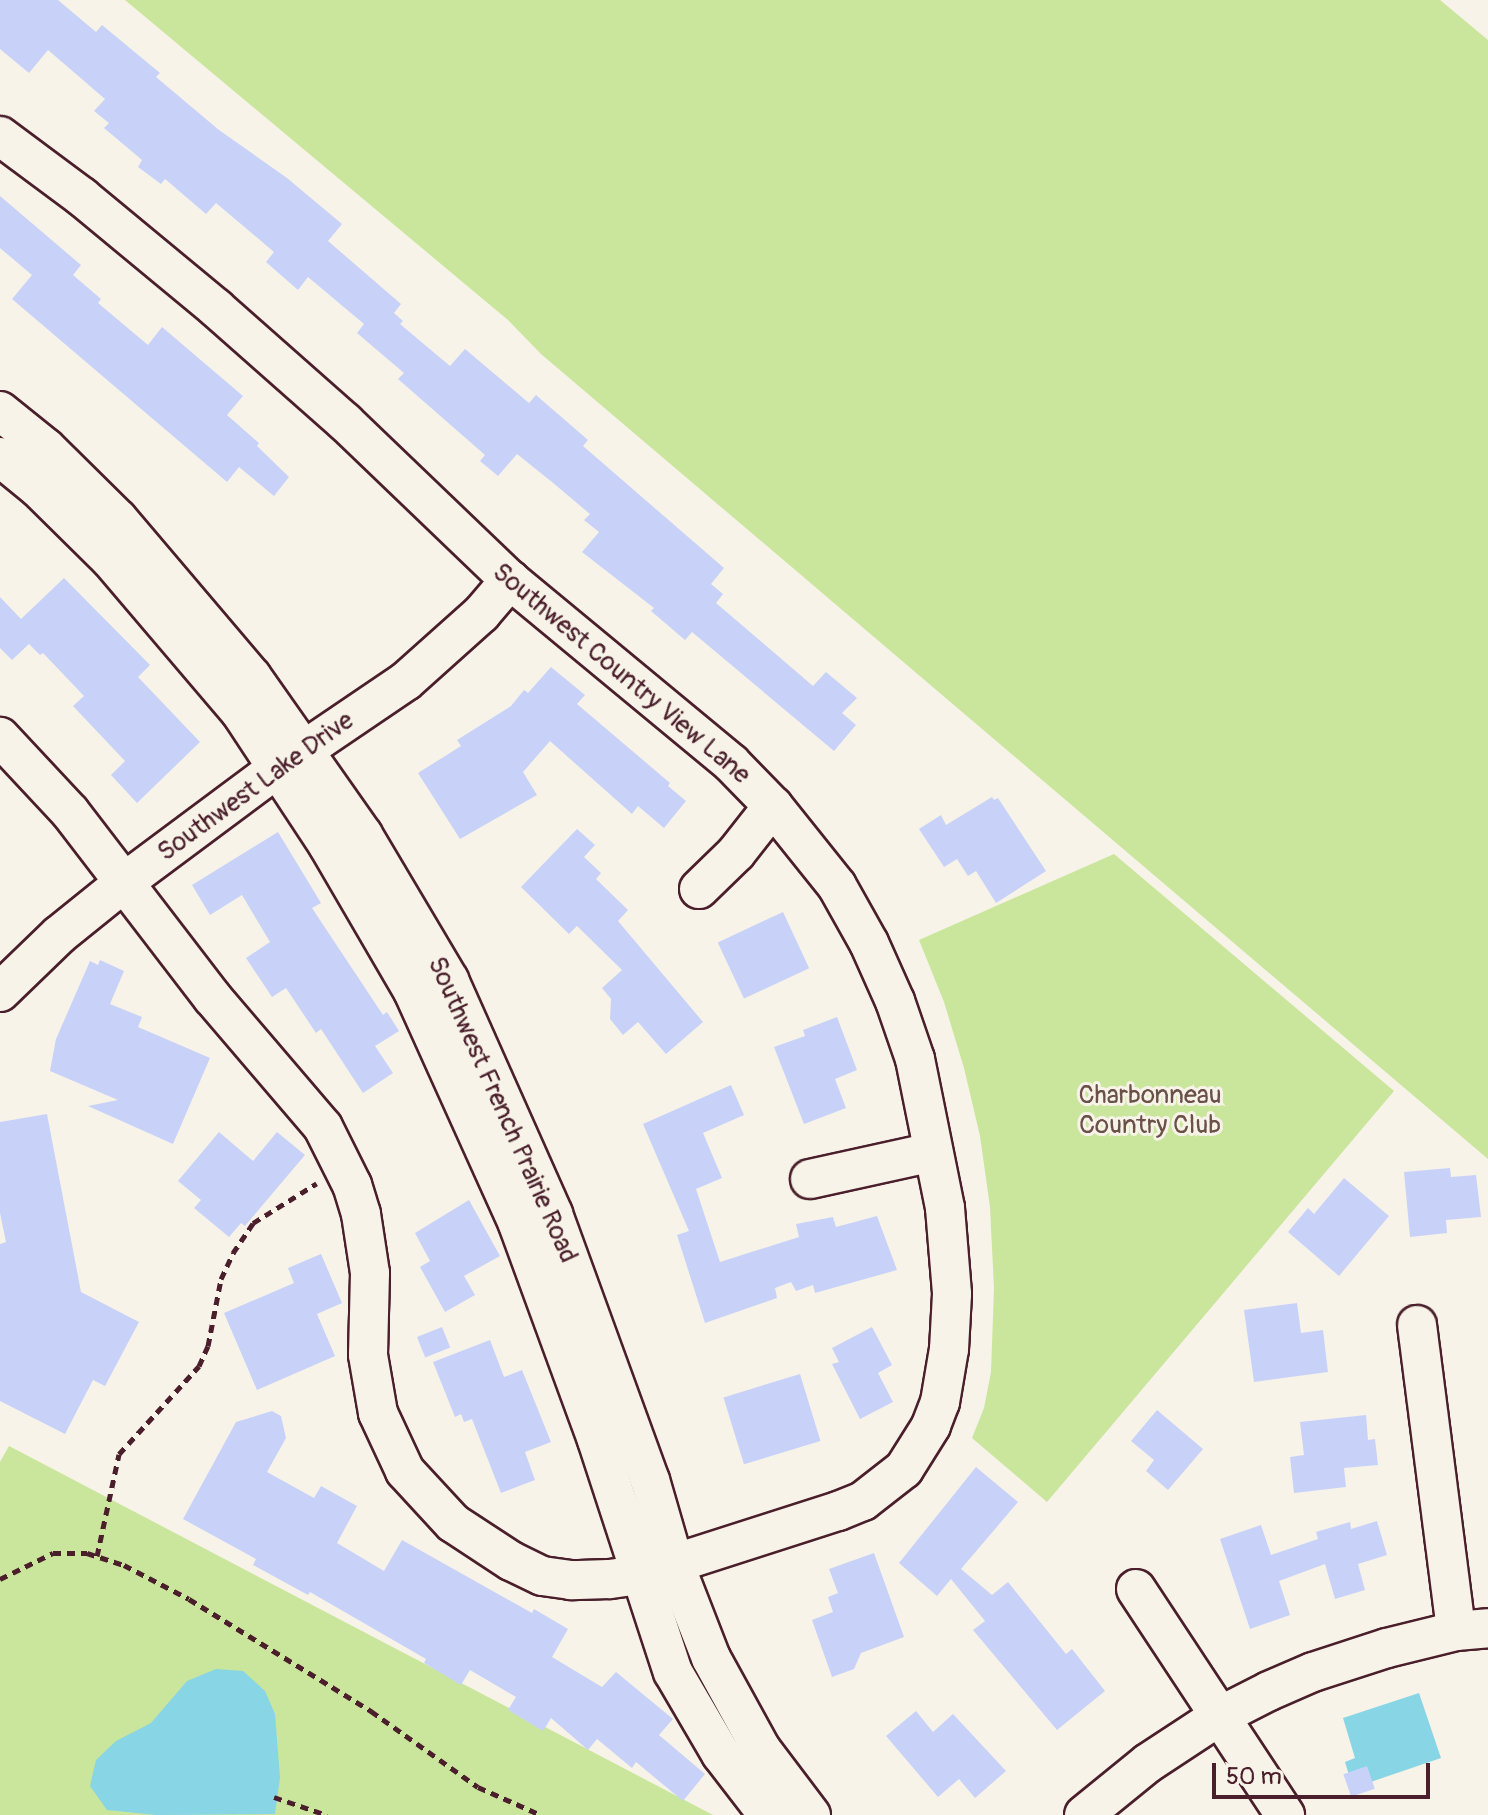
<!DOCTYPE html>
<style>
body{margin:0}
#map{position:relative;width:1488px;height:1815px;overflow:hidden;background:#f7f3e8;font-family:Pangolin,sans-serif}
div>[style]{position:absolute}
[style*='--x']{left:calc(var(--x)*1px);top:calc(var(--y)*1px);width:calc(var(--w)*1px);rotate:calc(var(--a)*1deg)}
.green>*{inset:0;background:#cae59c}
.water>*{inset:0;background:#87d5e5}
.building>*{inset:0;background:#c8d2f9;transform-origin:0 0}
.path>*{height:5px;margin-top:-2.5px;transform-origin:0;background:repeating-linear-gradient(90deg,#4a1f2b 0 8px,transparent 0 14px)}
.roads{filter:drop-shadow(2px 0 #4a1f2b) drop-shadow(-2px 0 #4a1f2b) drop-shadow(0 2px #4a1f2b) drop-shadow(0 -2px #4a1f2b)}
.minor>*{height:38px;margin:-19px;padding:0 19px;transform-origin:19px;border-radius:19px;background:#f7f3e8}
span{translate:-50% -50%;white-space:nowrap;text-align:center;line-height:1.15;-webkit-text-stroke:6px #f7f3e8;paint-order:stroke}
.street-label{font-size:26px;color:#4a1f2b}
.park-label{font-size:26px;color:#6a5047}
.scale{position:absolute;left:1212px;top:1763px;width:218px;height:36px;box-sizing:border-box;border:4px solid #4a1f2b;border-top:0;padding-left:10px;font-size:24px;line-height:28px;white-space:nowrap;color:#4a1f2b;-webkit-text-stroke:6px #f7f3e8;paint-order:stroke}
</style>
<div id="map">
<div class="green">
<i style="clip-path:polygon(125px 0,1440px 0,1488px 40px,1488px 1159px,541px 354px,508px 320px)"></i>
<i style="clip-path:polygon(1114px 854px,1394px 1091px,1047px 1502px,972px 1438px,984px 1408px,991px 1372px,994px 1288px,990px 1207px,980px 1136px,964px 1068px,944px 1002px,919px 940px)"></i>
<i style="clip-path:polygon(9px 1446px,713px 1815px,0 1815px,0 1462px)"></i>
</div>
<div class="water">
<i style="clip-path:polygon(216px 1669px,243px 1671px,265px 1691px,275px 1714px,280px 1778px,275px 1814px,156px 1815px,107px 1810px,90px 1786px,96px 1760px,116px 1741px,151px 1723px,187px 1681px)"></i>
<i style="clip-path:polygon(1419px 1693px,1441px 1758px,1353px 1788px,1345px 1762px,1355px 1758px,1343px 1718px)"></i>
</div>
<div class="building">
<i style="clip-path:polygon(0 0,58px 0,96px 32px,102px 25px,160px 73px,156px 77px,219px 130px,287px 178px,342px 224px,328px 241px,401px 304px,394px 313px,403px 321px,400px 324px,450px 366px,465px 349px,529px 403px,536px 395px,588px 440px,583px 446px,724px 568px,711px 584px,723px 594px,716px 603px,813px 686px,826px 672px,857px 698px,842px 713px,856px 725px,834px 751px,692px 632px,685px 640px,651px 611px,654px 608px,582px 552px,599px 532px,584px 520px,590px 514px,552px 482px,517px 454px,498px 476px,480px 461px,485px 455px,398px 379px,404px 373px,357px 333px,364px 324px,308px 277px,298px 290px,266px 262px,274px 252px,216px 203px,206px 214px,165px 179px,161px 184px,138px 167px,142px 160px,104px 128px,109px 123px,94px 111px,105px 99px,48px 50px,29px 73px,0 49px)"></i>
<i style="clip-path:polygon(0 196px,81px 265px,73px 275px,101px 299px,98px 303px,148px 345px,162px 327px,243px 396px,227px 415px,259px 443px,257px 446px,289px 477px,274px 496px,239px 467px,227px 482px,12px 299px,32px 275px,0 248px)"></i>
<i style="clip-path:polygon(64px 578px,150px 665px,138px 677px,200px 742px,137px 803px,111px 775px,125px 761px,73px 706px,84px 696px,43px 653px,40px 655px,29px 644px,12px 660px,0 648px,0 597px,21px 619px)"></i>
<i style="clip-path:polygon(551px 667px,585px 695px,577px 704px,670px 783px,668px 786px,686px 801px,664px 828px,638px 806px,632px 814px,550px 741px,523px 772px,537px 795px,460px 839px,418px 773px,461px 746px,457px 740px,511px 706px,524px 690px,528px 693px)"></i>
<i style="clip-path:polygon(992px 797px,994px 800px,998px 798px,1046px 871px,996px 903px,976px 871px,968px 876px,957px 859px,944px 867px,919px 829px,941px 815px,946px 825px)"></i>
<i style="clip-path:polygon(577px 829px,595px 845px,584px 857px,601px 873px,596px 879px,628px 910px,618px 921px,703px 1022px,666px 1054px,638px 1022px,623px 1035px,610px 1019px,611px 999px,602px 988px,622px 970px,577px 926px,569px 934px,521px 887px)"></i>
<i style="clip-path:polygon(278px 832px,321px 903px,312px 908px,383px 1015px,387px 1012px,399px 1031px,375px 1046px,393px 1073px,363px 1093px,321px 1029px,316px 1033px,286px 988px,272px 997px,246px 958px,270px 942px,242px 895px,210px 915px,192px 885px)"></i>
<i style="left:783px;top:912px;width:62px;height:72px;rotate:65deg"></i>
<i style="clip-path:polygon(100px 960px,124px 971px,110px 1004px,142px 1017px,138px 1027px,210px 1058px,173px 1144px,88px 1106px,118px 1100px,50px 1071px,56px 1039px,90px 961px,98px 965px)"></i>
<i style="clip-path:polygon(837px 1017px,857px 1070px,835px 1079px,846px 1108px,804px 1124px,774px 1047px,805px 1036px,803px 1030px)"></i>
<i style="clip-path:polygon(731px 1085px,744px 1115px,703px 1133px,722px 1178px,696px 1189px,720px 1262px,799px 1237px,796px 1224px,833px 1217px,836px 1227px,877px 1216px,897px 1270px,815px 1293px,813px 1285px,796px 1291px,791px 1282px,775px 1288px,777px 1298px,705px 1323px,677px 1235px,689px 1231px,643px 1124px)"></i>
<i style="clip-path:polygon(47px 1114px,81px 1292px,139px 1322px,105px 1386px,93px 1380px,65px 1434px,0 1401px,0 1244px,6px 1242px,0 1213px,0 1122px)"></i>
<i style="clip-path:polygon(219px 1132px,253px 1161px,277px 1132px,305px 1155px,245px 1226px,241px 1223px,229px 1237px,194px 1208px,201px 1200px,178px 1181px)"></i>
<i style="clip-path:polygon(1450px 1168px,1451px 1177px,1476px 1175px,1481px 1217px,1446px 1220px,1447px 1233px,1410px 1237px,1404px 1172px)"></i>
<i style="clip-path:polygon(1344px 1178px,1389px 1216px,1339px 1276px,1288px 1232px,1308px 1208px,1314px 1214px)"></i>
<i style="clip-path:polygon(469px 1200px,500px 1256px,464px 1276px,475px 1295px,445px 1312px,420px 1267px,430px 1261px,415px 1233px)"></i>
<i style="clip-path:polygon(321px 1254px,342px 1303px,317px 1314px,335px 1356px,257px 1390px,224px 1313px,294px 1283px,288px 1268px)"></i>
<i style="clip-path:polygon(1297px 1303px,1301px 1333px,1323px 1330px,1328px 1372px,1254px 1382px,1244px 1310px)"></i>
<i style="left:442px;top:1327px;width:22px;height:27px;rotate:68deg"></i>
<i style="clip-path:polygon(872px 1327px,892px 1365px,878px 1373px,893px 1402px,860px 1419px,832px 1364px,839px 1362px,832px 1348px)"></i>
<i style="clip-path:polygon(490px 1340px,504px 1377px,522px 1370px,551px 1442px,525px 1452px,535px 1480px,501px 1493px,472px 1419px,464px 1422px,461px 1414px,455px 1417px,433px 1362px)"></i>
<i style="left:800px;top:1374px;width:70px;height:80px;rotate:73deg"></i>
<i style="clip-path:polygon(1157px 1410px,1203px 1449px,1168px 1490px,1146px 1471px,1154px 1460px,1131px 1441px)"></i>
<i style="clip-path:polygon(272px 1411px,281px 1416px,286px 1438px,267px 1472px,314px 1498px,321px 1486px,357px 1506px,337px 1543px,384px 1571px,402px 1540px,532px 1613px,534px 1609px,568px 1629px,552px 1657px,602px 1687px,616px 1672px,673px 1719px,659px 1735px,705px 1774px,683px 1801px,636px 1762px,632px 1768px,597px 1739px,588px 1750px,551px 1718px,543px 1731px,508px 1710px,516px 1697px,470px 1670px,461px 1685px,424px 1663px,426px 1659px,310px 1592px,308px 1595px,253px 1565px,256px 1559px,183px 1519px,236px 1422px)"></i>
<i style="clip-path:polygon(1366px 1415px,1368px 1440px,1375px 1439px,1378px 1465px,1344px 1468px,1346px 1487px,1294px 1493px,1290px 1457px,1304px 1455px,1300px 1422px)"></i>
<i style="clip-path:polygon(976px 1467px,1018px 1502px,961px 1569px,992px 1595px,1008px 1582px,1066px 1654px,1072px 1649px,1105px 1691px,1057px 1730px,973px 1630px,985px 1621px,951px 1579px,937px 1596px,899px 1563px)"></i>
<i style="clip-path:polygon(1377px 1521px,1387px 1555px,1358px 1564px,1365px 1590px,1335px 1599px,1325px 1564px,1279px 1581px,1290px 1615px,1250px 1629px,1220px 1539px,1261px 1525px,1271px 1555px,1318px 1539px,1316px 1532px,1350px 1522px,1351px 1529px)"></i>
<i style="clip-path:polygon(874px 1553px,904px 1637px,861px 1653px,854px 1669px,832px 1677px,812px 1620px,833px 1612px,828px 1597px,838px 1593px,829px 1569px)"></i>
<i style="clip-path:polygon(916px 1711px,933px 1732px,953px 1714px,1006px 1771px,975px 1798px,959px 1779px,938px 1797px,886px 1736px)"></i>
<i style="left:1367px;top:1766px;width:24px;height:25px;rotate:71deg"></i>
</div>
<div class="path">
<i style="--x:97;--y:1556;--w:104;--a:-77.8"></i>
<i style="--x:119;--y:1454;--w:119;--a:-47.7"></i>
<i style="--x:199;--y:1366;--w:22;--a:-66"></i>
<i style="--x:208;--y:1346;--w:68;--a:-79"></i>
<i style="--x:221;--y:1279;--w:29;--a:-65"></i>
<i style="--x:233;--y:1253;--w:36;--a:-56"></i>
<i style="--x:253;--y:1223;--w:75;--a:-32"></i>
<i style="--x:0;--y:1579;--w:59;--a:-26.1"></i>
<i style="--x:53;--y:1553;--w:34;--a:0"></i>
<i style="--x:87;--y:1553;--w:39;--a:18"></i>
<i style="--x:124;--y:1565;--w:73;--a:27.6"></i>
<i style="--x:189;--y:1599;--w:214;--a:31.6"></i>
<i style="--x:371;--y:1711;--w:131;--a:35.4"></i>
<i style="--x:478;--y:1787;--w:69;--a:24"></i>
<i style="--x:274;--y:1797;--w:56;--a:18.8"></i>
</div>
<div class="roads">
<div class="minor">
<i style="--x:0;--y:136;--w:102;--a:36.6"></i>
<i style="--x:82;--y:197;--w:174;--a:39.6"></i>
<i style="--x:216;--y:308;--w:172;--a:41.5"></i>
<i style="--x:345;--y:422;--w:228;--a:43.8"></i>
<i style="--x:510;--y:580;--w:287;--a:39.6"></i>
<i style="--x:731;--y:763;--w:60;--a:45.7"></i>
<i style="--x:773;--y:806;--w:102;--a:51.3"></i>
<i style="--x:837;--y:886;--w:65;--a:60.7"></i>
<i style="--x:869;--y:943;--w:64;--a:65.9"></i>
<i style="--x:895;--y:1001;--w:61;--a:71"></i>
<i style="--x:915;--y:1059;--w:152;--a:78.6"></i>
<i style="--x:945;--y:1208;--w:86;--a:85.3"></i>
<i style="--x:952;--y:1294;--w:55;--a:93.1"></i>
<i style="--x:949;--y:1349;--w:54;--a:99.6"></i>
<i style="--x:940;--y:1402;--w:26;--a:111"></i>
<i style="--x:931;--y:1426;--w:51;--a:122.1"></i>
<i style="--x:904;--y:1469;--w:52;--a:142"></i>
<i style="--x:863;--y:1501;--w:27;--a:158"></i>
<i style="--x:838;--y:1511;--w:209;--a:162.2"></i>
<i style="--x:639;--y:1575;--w:30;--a:172"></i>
<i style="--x:609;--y:1579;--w:38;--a:178"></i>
<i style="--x:571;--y:1580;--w:29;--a:-172"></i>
<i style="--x:542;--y:1576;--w:34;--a:-154"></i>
<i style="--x:511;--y:1561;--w:69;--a:-146.8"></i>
<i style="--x:453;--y:1523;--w:71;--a:-132.7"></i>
<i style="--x:405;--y:1471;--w:64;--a:-115"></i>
<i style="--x:378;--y:1413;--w:59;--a:-99.8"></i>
<i style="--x:368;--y:1355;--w:82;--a:-88.6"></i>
<i style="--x:370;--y:1273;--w:60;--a:-98.7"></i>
<i style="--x:361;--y:1214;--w:30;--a:-107"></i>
<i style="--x:352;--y:1185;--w:65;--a:-116.6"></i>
<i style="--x:323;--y:1127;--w:171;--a:-130.5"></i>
<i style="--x:212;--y:997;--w:233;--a:-127.5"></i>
<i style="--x:70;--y:812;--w:103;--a:-133"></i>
<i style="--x:0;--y:411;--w:59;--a:38.8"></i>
<i style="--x:46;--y:448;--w:101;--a:44.6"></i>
<i style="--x:118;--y:519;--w:207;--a:49.7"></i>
<i style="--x:252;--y:677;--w:193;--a:54.9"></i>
<i style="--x:363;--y:835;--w:169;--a:59.3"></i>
<i style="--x:449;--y:980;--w:256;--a:66"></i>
<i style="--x:553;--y:1214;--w:283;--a:70"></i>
<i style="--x:650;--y:1480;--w:86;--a:73.9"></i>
<i style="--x:674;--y:1563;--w:102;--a:68.7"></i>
<i style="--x:711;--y:1658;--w:104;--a:61.2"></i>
<i style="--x:761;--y:1749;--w:83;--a:52.9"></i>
<i style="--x:0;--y:457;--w:49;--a:39.2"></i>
<i style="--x:38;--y:488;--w:101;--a:44.6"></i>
<i style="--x:110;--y:559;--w:202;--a:49.6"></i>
<i style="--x:241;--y:713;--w:158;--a:56.6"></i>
<i style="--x:328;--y:845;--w:169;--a:59.8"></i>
<i style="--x:413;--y:991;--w:256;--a:65.7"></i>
<i style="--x:518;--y:1224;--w:230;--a:69.9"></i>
<i style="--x:597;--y:1440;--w:244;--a:71.9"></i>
<i style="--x:673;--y:1672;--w:95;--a:59.7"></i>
<i style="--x:721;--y:1754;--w:77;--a:52.4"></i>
<i style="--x:699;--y:889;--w:52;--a:-44.2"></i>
<i style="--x:736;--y:853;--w:60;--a:-51.8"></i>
<i style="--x:0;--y:992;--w:82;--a:-44"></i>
<i style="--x:59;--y:935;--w:86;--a:-38.9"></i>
<i style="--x:126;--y:881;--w:191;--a:-36.7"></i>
<i style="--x:279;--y:767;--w:153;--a:-34.1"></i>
<i style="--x:406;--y:681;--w:101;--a:-41.8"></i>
<i style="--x:481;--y:614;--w:45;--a:-49.5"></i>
<i style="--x:810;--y:1179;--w:126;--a:-12.4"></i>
<i style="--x:1417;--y:1325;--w:308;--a:82.7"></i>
<i style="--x:1136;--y:1589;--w:271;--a:56.6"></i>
<i style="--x:1084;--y:1815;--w:82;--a:-39.1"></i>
<i style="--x:1148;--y:1763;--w:84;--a:-33.3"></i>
<i style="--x:1218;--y:1717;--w:57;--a:-27"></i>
<i style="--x:1269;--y:1691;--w:48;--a:-23.4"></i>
<i style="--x:1313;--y:1672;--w:78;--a:-18"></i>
<i style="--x:1387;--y:1648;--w:71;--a:-13.8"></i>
<i style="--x:1456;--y:1631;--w:32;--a:-5"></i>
</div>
</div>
<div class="street-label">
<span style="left:621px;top:674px;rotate:40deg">Southwest Country View Lane</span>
<span style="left:256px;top:787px;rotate:-36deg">Southwest Lake Drive</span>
<span style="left:502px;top:1110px;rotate:66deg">Southwest French Prairie Road</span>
</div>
<div class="park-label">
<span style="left:1150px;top:1111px">Charbonneau<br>Country Club</span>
</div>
<div class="scale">50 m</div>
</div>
